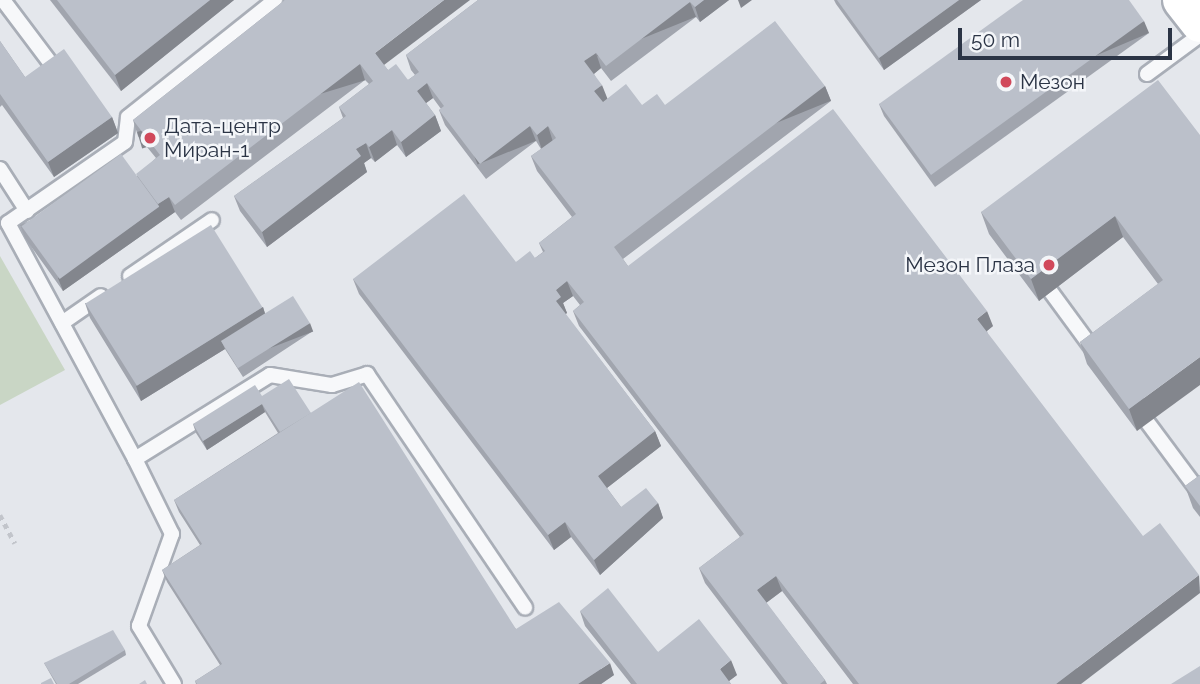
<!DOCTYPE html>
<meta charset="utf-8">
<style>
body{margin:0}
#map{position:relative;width:1200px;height:684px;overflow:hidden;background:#e4e7ec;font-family:Raleway,sans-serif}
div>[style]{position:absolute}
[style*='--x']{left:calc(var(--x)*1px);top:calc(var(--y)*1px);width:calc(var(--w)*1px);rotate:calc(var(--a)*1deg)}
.green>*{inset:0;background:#c9d6c5}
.path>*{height:4.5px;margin-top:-2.25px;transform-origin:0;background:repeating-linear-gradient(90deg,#c2c5cb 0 5px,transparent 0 10px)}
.roads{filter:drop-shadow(2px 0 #a9aeb7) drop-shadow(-2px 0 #a9aeb7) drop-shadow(0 2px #a9aeb7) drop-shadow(0 -2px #a9aeb7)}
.lane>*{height:14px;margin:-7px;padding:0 7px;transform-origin:7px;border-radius:7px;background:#f7f8fa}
.secondary>*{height:38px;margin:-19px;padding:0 19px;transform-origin:19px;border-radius:19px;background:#fff}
.wall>*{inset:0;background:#a1a5ae}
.shaded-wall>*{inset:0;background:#83868d;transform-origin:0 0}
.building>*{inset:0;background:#bbc0ca;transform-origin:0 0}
.dots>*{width:19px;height:19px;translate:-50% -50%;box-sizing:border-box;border:4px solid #f4f6f9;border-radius:50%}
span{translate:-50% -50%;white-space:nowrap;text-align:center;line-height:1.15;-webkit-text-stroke:5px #f4f6f9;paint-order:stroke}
.poi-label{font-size:21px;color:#2b3445}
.left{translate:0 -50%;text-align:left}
.right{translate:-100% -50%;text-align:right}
.scale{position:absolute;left:958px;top:28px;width:214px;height:32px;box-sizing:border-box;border:4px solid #2b3445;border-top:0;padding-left:9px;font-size:21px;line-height:24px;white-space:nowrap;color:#2b3445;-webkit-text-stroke:5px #f4f6f9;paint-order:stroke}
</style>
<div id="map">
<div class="green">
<i style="clip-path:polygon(0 256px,65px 370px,0 405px)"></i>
</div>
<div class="path">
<i style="--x:0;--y:515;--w:32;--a:62"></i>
</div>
<div class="roads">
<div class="lane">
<i style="--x:3;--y:0;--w:76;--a:53"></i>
<i style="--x:1147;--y:74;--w:66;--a:-36.3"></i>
<i style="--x:0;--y:169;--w:50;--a:57.3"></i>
<i style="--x:130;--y:276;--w:99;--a:-34.3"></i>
<i style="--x:1051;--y:292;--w:74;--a:53.7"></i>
<i style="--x:62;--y:323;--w:47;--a:-34.7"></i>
<i style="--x:1148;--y:423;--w:87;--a:53.4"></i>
<i style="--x:135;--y:459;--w:268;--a:-118.3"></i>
<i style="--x:8;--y:223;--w:142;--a:-34.7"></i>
<i style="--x:125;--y:142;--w:25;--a:-83"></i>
<i style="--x:128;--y:117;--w:188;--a:-38.5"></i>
<i style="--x:174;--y:684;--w:68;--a:-121.1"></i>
<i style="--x:139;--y:626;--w:98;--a:-70.3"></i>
<i style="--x:172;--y:534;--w:84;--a:-116.3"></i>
<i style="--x:135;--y:459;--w:159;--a:-31.9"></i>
<i style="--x:270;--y:375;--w:63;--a:9.2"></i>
<i style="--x:332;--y:385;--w:37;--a:-17"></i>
<i style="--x:367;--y:374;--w:282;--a:55.9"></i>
</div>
<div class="secondary">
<i style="--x:1182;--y:0;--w:29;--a:52"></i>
</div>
</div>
<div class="wall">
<i style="clip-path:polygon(50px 0,234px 0,121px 91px)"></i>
<i style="clip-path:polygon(285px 0,384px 65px,388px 70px,408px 80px,415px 75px,411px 70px,406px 55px,478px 0,729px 0,700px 22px,696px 17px,611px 81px,601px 68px,594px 74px,607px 99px,642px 105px,665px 105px,825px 86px,831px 101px,623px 259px,628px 266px,993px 326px,987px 331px,1081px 684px,853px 684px,782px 591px,766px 603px,825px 680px,827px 684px,782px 684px,705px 583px,699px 568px,740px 537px,579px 326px,573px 311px,580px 305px,573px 296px,563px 303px,567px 313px,565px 314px,655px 431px,661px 446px,607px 488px,621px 507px,658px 503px,663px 518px,600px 575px,571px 537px,554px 550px,359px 294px,353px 279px,516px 262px,535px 258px,543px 252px,539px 243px,572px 217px,537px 171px,531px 156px,541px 149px,536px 141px,486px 179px,445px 125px,439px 110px,441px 109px,433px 98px,426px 103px,435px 115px,441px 131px,406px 157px,397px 145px,375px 162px,371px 158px,364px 163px,367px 172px,267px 247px,240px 211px,234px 196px,343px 118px,339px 107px,369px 84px,365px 80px,181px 220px,175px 212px,63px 291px,25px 238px,20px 225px,137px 176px,156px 158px,138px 136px,133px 120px)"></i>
<i style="clip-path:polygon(834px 0,981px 0,884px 70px,836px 4px)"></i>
<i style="clip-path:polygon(1149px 33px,935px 187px,884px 116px,879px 104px)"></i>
<i style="clip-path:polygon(0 41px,25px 77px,112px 117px,118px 133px,54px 177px,2px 105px,0 107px)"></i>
<i style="clip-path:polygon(1200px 135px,1137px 431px,1087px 364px,1080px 342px,1158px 284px,1123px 237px,1039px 301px,989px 234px,981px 212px)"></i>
<i style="clip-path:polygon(85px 303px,263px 307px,265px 314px,313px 331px,243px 377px,225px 349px,141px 401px,90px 318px)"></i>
<i style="clip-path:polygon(262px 396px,311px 413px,516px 629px,614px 675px,601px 684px,196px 684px,195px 681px,220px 665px,167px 582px,162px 570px,200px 545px,179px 512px,174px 500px,278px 433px,265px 412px,207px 450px,196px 433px,193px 424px)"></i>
<i style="clip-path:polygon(1200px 475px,1200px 517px,1193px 508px,1185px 486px)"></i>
<i style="clip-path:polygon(580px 611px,658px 652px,737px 675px,729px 681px,731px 684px,631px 684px,585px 626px)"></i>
<i style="clip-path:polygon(125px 650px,126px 655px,78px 684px,56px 684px,44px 663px)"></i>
</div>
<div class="shaded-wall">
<i style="clip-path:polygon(210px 0,234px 0,121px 91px,115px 75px)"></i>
<i style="clip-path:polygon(444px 0,470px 0,380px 68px,375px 53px)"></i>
<i style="clip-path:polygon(704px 0,729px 0,700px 22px,695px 7px)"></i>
<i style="clip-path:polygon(738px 0,752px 0,741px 8px)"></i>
<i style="clip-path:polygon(959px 0,981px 0,884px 70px,879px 58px)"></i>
<i style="left:690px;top:2px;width:16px;height:106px;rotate:68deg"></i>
<i style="left:1144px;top:21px;width:13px;height:263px;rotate:67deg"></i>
<i style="clip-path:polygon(596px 53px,601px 68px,590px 77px,584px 61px)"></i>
<i style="left:360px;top:64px;width:17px;height:233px;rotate:73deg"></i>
<i style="clip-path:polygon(427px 83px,433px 98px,422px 106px,417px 91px)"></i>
<i style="clip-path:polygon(602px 85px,608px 100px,600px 106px,594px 91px)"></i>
<i style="left:825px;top:86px;width:16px;height:265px;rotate:68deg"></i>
<i style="clip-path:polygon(435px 115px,441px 131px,406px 157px,401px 142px)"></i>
<i style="clip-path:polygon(112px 117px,118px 133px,54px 177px,48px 162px)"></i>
<i style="left:530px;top:126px;width:16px;height:63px;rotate:68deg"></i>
<i style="clip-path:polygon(548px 126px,553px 142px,542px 150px,537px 135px)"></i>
<i style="clip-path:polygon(392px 130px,397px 145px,375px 162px,369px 147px)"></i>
<i style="clip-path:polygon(366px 143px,371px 158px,364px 163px,367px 172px,267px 247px,262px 232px,356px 149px)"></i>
<i style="clip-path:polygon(169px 197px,175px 212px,63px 291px,58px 278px,159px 207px,158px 204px)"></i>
<i style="clip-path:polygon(1115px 216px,1123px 237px,1039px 301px,1031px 279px)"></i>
<i style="clip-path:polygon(567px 281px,573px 296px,563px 303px,567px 313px,562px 317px,556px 301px,556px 290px)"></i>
<i style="clip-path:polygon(263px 307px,268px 323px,222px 342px,225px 349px,141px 401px,136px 386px)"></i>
<i style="clip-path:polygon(987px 311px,993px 326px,983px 334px,977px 319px)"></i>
<i style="left:310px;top:323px;width:9px;height:85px;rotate:69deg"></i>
<i style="clip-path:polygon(1200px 357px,1200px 385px,1137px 431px,1129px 409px)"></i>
<i style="clip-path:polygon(262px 404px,265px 412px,207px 450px,203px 441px)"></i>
<i style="clip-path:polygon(655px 431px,661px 446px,603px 491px,598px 476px)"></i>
<i style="clip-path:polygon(658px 503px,663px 518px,600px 575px,594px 560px)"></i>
<i style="clip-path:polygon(565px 522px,571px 537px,554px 550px,548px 535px)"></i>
<i style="clip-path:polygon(1199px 575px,1200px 593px,1081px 684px,1056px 684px)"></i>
<i style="clip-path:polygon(776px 576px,782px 591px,762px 606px,757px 590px)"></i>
<i style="clip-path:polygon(731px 660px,737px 675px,725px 684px,720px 669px)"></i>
<i style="clip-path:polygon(610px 663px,614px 675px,601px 684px,578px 684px)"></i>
</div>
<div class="building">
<i style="clip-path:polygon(57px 0,210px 0,115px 75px)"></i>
<i style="clip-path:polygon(285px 0,444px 0,375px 53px,388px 70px,396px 64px,408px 80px,419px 72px,406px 55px,478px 0,704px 0,695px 7px,690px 2px,606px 66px,596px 53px,584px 61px,602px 85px,594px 91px,603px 102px,626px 84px,642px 105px,657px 94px,665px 105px,775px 21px,825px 86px,614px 247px,628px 266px,833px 109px,987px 311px,977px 319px,1143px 536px,1160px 523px,1199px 575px,1056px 684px,859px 684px,776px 576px,757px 590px,825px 680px,820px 684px,788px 684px,699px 568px,744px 534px,573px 311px,584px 302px,567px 281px,556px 290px,561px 297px,556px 301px,655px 431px,598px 476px,621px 507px,646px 488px,658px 503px,594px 560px,565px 522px,548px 535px,353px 279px,464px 194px,516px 262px,530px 251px,535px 258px,545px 251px,539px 243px,576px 214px,531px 156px,556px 138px,548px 126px,537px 135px,530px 126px,480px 164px,439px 110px,444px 106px,427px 83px,417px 91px,435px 115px,401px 142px,392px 130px,369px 147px,366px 143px,356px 149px,361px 156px,262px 232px,234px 196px,346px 116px,339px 107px,373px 81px,360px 64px,175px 205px,169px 197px,158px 204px,136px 174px,160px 155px,133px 120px)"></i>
<i style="clip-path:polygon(837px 0,959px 0,879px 58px)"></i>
<i style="clip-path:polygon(1023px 0,1129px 0,1144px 21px,931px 175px,879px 104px)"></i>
<i style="clip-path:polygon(0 41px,25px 77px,64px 49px,112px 117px,48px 162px,0 94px)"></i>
<i style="clip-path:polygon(1158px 80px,1200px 135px,1200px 357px,1129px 409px,1080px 342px,1163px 280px,1115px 216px,1031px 279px,981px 212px)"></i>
<i style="left:121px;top:154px;width:65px;height:123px;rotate:54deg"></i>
<i style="left:211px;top:225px;width:97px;height:148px;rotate:58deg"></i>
<i style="left:293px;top:296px;width:32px;height:85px;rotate:58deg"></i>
<i style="clip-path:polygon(289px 379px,311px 413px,280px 432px,262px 404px,203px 441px,193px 424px,255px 385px,262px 396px)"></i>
<i style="clip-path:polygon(359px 382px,516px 629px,559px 602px,610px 663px,578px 684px,197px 684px,195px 681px,222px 664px,162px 570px,202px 544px,174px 500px)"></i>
<i style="clip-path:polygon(1200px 475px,1200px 506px,1185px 486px)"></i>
<i style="clip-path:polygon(608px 588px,658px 652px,699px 619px,731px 660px,720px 669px,731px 684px,637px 684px,580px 611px)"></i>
<i style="clip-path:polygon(113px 630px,125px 650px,69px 684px,57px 684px,44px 663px)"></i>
<i style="clip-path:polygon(1200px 666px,1200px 684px,1171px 684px)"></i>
<i style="clip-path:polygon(51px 678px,54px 684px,41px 684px,41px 683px)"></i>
<i style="clip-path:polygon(145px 680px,147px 684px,139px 684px)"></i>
</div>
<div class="dots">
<i style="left:1006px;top:82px;background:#d1495b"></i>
<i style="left:150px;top:138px;background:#d1495b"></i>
<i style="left:1049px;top:265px;background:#d1495b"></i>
</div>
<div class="poi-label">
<span class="left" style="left:1020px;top:82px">Мезон</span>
<span class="left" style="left:164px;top:138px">Дата-центр<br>Миран-1</span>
<span class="right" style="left:1035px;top:265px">Мезон Плаза</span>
</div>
<div class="scale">50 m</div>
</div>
